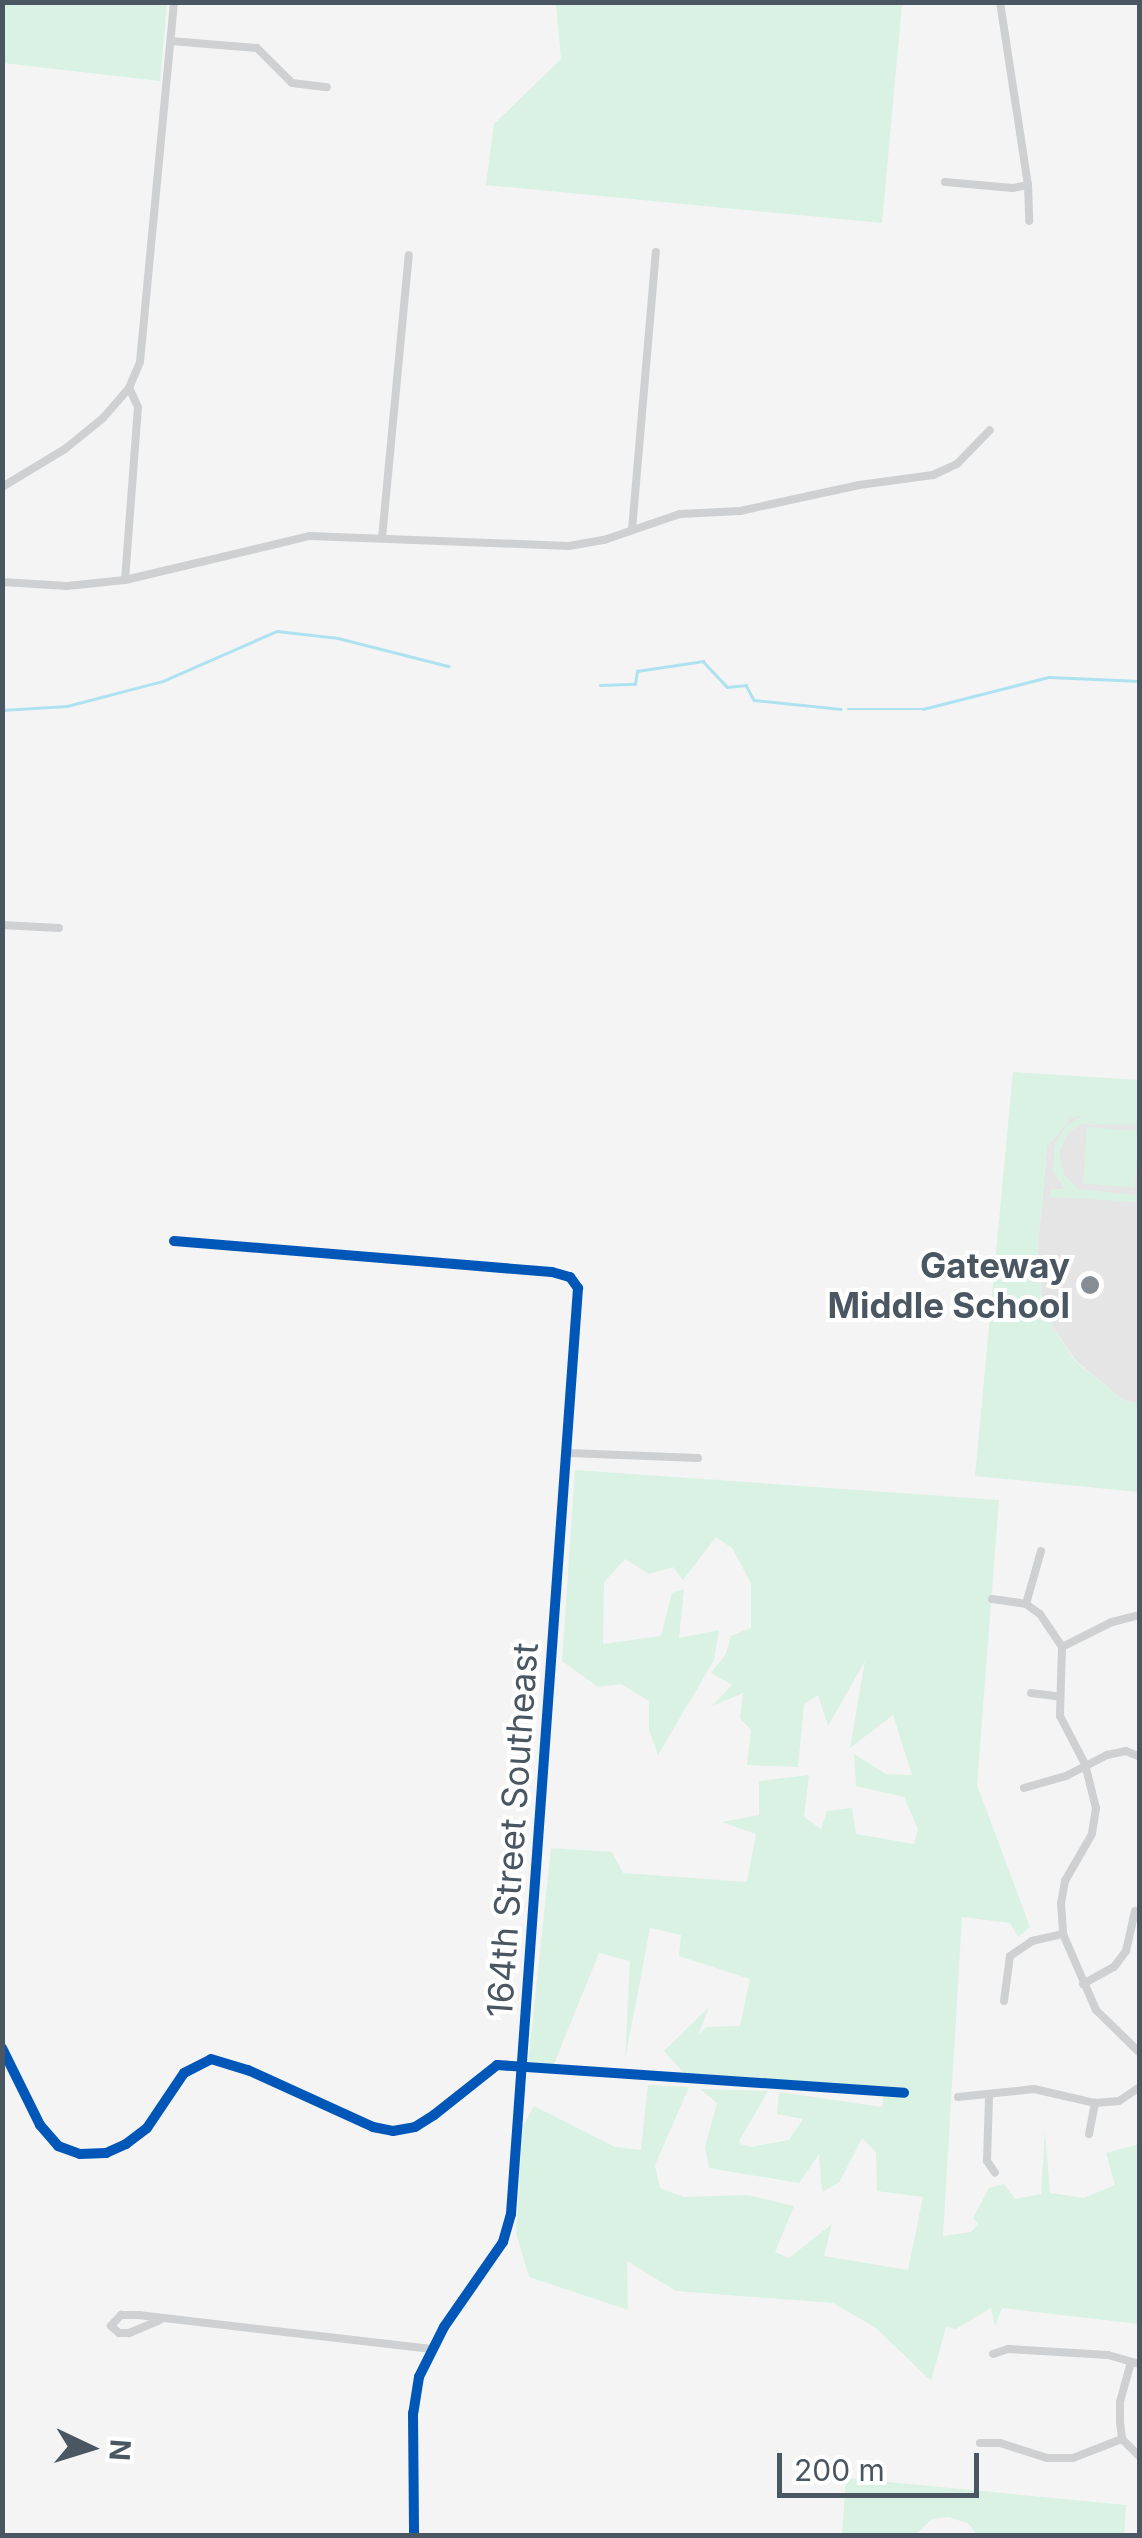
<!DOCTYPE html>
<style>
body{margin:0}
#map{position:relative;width:1142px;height:2538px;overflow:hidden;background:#f4f4f4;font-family:Inter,sans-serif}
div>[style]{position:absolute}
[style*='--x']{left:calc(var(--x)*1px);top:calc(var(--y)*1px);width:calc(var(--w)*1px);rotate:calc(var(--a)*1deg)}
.education>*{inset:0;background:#e6e5e6}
.green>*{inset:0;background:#d9f2e3;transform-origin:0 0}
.stream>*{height:2.5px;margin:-1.25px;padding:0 1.25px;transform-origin:1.25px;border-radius:1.25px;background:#aee2f0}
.minor>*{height:8px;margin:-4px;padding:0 4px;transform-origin:4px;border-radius:4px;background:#ced0d2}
.cycleway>*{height:10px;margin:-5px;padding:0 5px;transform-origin:5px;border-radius:5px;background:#0057b8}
.dots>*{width:28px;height:28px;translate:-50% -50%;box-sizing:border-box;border:5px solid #fff;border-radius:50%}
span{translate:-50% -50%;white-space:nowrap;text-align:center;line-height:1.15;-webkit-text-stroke:8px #fff;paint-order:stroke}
.poi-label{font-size:35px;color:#4a5661;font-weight:700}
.right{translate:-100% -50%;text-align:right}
.street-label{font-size:35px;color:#4a5661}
.frame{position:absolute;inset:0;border:5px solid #4a5661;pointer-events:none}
.north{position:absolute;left:40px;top:2398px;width:100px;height:100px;-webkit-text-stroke:8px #fff;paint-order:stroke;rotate:94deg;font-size:28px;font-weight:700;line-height:40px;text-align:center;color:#4a5661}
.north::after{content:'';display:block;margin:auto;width:35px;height:45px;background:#4a5661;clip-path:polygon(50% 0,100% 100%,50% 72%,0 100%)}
.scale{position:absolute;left:777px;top:2453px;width:202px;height:45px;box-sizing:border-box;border:5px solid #4a5661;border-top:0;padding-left:12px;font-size:30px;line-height:35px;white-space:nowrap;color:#4a5661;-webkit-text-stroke:8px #fff;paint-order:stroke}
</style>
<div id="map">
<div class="education">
<i style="clip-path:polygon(1092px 1113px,1139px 1117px,1139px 1404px,1123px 1400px,1076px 1361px,1044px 1314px,1037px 1256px,1047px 1147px,1071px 1117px)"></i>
</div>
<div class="green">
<i style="clip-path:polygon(2px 3px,167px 3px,160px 81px,3px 63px)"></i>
<i style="clip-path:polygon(897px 3px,902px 5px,882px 223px,486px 185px,494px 124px,561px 59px,556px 3px)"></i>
<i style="clip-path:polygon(1013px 1072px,1139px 1080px,1139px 1125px,1082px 1124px,1068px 1133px,1059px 1153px,1064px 1175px,1078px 1189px,1139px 1195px,1139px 1202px,1050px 1197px,1051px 1189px,1065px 1189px,1053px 1172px,1055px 1143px,1066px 1126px,1084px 1115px,1071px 1118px,1047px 1147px,1037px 1256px,1044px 1314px,1075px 1361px,1123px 1400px,1139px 1404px,1139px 1492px,975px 1476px)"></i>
<i style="left:1087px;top:1127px;width:52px;height:57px;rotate:4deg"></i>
<i style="clip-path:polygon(575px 1470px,999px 1500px,977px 1785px,1030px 1927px,1018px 1937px,1010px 1923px,962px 1917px,943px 2236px,971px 2232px,978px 2224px,973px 2218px,989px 2188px,1004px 2184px,1015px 2199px,1041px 2194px,1045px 2131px,1050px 2193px,1084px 2198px,1115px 2185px,1106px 2153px,1139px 2144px,1139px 2324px,1002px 2308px,995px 2326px,991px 2308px,956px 2329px,946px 2327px,931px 2381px,876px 2328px,833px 2303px,676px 2291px,627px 2261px,628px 2310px,529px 2277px,516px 2233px,523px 2126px,534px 2106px,615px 2147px,641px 2150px,648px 2085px,689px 2087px,655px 2165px,660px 2188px,684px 2197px,747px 2195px,794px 2206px,775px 2252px,789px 2258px,832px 2224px,824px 2256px,908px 2270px,923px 2197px,877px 2191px,876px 2152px,862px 2138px,839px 2183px,822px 2192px,819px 2154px,799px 2183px,709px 2168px,705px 2147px,717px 2103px,700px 2089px,768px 2091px,738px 2143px,750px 2147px,789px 2140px,803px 2119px,777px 2114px,779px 2092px,882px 2107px,884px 2087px,684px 2073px,664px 2051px,709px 2007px,698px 2036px,706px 2027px,740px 2026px,750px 1979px,679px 1956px,681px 1935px,650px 1928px,625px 2060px,630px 1961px,599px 1953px,554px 2064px,528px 2064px,551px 1848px,612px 1852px,623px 1873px,747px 1882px,756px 1834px,722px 1822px,759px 1815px,759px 1781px,809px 1775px,804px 1817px,821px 1829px,827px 1811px,852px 1808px,856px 1834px,914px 1844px,918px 1829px,904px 1797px,856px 1786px,854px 1754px,886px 1774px,912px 1775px,893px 1715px,850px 1748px,865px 1661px,828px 1726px,818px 1695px,804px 1704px,798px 1767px,747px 1765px,751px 1730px,740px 1718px,743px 1693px,712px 1706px,732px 1685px,711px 1673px,726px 1654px,731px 1636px,751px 1628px,751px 1583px,732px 1548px,716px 1537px,683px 1580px,673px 1567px,649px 1574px,625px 1559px,604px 1582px,603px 1644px,661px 1636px,672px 1593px,684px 1589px,679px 1638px,719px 1630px,714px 1660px,658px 1755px,649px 1730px,649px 1701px,621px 1684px,598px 1687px,562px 1661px)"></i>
<i style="clip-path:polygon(846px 2478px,1126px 2505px,1124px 2535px,977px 2535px,969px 2524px,949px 2517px,932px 2519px,915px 2535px,842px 2535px)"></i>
</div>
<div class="stream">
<i style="--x:600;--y:685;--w:35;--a:-2"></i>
<i style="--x:635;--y:684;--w:13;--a:-81"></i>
<i style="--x:637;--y:671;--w:67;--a:-8.6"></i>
<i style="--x:703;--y:661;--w:35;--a:47"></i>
<i style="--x:727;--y:687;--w:19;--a:-6"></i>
<i style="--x:746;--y:685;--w:17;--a:62"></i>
<i style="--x:754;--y:700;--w:87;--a:5.9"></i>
<i style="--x:848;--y:709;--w:75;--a:0"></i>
<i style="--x:923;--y:709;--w:130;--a:-14.3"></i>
<i style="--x:1049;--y:677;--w:91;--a:2.5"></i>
<i style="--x:2;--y:710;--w:65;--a:-3.5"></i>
<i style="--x:67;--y:706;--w:99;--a:-14.6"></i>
<i style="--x:163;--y:681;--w:124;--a:-23.7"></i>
<i style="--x:277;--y:631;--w:61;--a:6.5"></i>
<i style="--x:338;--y:638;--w:114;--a:14.3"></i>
</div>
<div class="minor">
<i style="--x:1000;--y:2;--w:185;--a:81.3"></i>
<i style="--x:1028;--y:185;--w:36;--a:88"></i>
<i style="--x:171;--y:41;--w:86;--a:4.7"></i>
<i style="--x:257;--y:48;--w:49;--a:45"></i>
<i style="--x:292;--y:83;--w:35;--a:7"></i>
<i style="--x:945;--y:182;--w:68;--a:5"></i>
<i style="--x:1013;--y:188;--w:15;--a:-11"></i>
<i style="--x:2;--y:487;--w:74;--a:-31.1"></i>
<i style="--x:65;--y:449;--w:49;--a:-39.2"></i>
<i style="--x:103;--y:418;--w:40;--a:-49"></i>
<i style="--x:129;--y:388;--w:28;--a:-67"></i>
<i style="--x:140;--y:362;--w:362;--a:-84.6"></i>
<i style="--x:632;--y:530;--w:279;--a:-85.1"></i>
<i style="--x:382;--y:538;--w:284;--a:-84.6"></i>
<i style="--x:125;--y:580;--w:173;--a:-85.7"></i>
<i style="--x:138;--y:407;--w:21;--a:-115"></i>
<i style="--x:2;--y:582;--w:65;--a:3.5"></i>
<i style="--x:67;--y:586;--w:58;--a:-5.9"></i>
<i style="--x:125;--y:580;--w:190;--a:-13.4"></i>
<i style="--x:310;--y:536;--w:259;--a:2.2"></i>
<i style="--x:569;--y:546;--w:36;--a:-10"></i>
<i style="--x:604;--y:540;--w:80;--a:-18.9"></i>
<i style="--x:680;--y:514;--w:60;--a:-2.9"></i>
<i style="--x:740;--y:511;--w:122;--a:-12.3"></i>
<i style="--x:859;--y:485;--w:75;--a:-7.7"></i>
<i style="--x:933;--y:475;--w:26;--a:-25"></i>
<i style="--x:957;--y:464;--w:47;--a:-45.9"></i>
<i style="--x:2;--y:925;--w:57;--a:3"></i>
<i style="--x:174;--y:1241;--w:379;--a:4.7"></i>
<i style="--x:552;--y:1272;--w:19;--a:16"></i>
<i style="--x:570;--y:1277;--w:14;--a:54"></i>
<i style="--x:578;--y:1288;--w:928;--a:94.14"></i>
<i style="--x:511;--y:2214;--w:29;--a:106"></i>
<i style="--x:503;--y:2242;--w:103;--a:124.8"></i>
<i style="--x:444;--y:2327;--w:56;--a:116.6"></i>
<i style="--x:419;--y:2377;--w:36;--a:99"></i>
<i style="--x:413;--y:2413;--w:123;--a:89.5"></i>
<i style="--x:568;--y:1453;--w:130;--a:2.2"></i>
<i style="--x:992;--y:1599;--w:34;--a:8"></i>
<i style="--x:1026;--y:1604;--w:17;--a:36"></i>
<i style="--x:1040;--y:1614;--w:40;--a:56"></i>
<i style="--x:1062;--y:1647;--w:69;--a:91.7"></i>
<i style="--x:1060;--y:1716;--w:54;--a:62.5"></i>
<i style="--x:1085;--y:1764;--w:45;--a:76"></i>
<i style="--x:1096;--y:1808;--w:26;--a:99"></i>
<i style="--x:1092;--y:1834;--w:54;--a:119.9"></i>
<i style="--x:1065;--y:1881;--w:22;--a:100"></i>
<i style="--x:1061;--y:1903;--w:31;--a:86"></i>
<i style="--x:1063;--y:1934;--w:83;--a:66.5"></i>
<i style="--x:1096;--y:2010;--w:62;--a:44.3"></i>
<i style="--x:1026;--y:1604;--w:55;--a:-74.2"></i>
<i style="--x:1062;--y:1647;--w:56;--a:-26.6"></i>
<i style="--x:1112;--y:1622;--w:29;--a:-14"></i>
<i style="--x:1031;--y:1693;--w:26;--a:7"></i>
<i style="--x:1024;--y:1788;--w:44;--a:-15.9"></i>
<i style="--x:1066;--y:1776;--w:46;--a:-27.1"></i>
<i style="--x:1107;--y:1755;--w:19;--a:-12"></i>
<i style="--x:1126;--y:1751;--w:13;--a:23"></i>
<i style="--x:1083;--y:1984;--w:35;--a:-29"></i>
<i style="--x:1114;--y:1967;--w:20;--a:-53"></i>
<i style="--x:1126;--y:1951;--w:41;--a:-77.3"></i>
<i style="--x:1004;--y:2001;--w:45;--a:-82.4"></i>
<i style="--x:1010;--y:1956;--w:27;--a:-34"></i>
<i style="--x:1032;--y:1941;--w:32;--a:-13"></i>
<i style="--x:2;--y:2048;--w:86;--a:63.7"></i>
<i style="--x:40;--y:2125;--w:28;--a:49"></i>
<i style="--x:58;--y:2146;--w:23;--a:20"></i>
<i style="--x:80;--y:2154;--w:26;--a:-2"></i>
<i style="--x:106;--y:2153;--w:22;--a:-24"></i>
<i style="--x:126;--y:2144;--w:26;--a:-37"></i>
<i style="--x:147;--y:2128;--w:66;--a:-56.1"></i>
<i style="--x:184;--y:2073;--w:30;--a:-27"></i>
<i style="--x:211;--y:2059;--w:39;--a:17"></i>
<i style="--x:248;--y:2070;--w:137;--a:24.5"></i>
<i style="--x:373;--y:2127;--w:20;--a:11"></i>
<i style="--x:393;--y:2131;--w:22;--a:-10"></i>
<i style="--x:415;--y:2127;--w:22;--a:-32"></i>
<i style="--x:434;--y:2115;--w:80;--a:-38.4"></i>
<i style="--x:497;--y:2065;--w:408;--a:3.9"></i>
<i style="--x:958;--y:2097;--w:76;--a:-6"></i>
<i style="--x:1034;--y:2089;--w:63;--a:12.9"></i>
<i style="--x:1095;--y:2103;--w:24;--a:-5"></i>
<i style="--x:1119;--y:2101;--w:25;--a:-34"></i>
<i style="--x:989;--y:2097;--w:64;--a:91.8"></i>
<i style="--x:987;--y:2161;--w:14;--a:56"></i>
<i style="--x:1089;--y:2134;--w:32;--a:-79"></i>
<i style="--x:160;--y:2320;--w:34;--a:157"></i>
<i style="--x:129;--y:2333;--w:10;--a:180"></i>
<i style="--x:119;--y:2333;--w:11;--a:-139"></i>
<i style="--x:111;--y:2326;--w:15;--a:-48"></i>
<i style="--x:121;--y:2315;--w:17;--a:0"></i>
<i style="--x:138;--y:2315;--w:296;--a:6.6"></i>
<i style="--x:993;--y:2354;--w:16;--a:-18"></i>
<i style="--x:1008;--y:2349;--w:100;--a:3.4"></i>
<i style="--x:1108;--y:2355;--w:33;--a:16"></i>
<i style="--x:1131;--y:2362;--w:41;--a:105.4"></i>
<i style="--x:1120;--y:2402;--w:20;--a:90"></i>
<i style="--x:1120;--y:2422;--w:17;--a:83"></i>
<i style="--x:1122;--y:2439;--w:25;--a:45"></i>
<i style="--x:980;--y:2443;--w:20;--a:0"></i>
<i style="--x:1000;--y:2443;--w:49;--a:17.7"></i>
<i style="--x:1047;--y:2458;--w:26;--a:0"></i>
<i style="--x:1073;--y:2458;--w:53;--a:-21.2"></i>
</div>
<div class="cycleway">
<i style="--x:174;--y:1241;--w:379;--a:4.7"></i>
<i style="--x:552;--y:1272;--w:19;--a:16"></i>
<i style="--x:570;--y:1277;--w:14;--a:54"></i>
<i style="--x:578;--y:1288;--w:928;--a:94.14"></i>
<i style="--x:511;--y:2214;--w:29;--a:106"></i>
<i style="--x:503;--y:2242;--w:103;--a:124.8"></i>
<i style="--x:444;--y:2327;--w:56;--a:116.6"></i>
<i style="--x:419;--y:2377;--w:36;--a:99"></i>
<i style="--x:413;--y:2413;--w:123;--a:89.5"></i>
<i style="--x:2;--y:2048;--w:86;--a:63.7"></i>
<i style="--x:40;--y:2125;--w:28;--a:49"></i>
<i style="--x:58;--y:2146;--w:23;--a:20"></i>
<i style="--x:80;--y:2154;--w:26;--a:-2"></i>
<i style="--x:106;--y:2153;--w:22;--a:-24"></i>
<i style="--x:126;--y:2144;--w:26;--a:-37"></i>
<i style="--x:147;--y:2128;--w:66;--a:-56.1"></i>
<i style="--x:184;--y:2073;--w:30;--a:-27"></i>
<i style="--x:211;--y:2059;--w:39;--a:17"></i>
<i style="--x:248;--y:2070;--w:137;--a:24.5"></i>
<i style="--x:373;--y:2127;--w:20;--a:11"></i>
<i style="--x:393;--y:2131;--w:22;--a:-10"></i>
<i style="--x:415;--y:2127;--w:22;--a:-32"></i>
<i style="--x:434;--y:2115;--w:80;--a:-38.4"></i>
<i style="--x:497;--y:2065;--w:408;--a:3.9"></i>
</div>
<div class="dots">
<i style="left:1090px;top:1285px;background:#868d94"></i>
</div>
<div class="poi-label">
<span class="right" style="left:1070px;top:1285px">Gateway<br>Middle School</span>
</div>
<div class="street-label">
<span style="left:512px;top:1830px;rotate:-86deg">164th Street Southeast</span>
</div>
<div class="frame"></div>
<div class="north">N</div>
<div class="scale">200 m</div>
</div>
